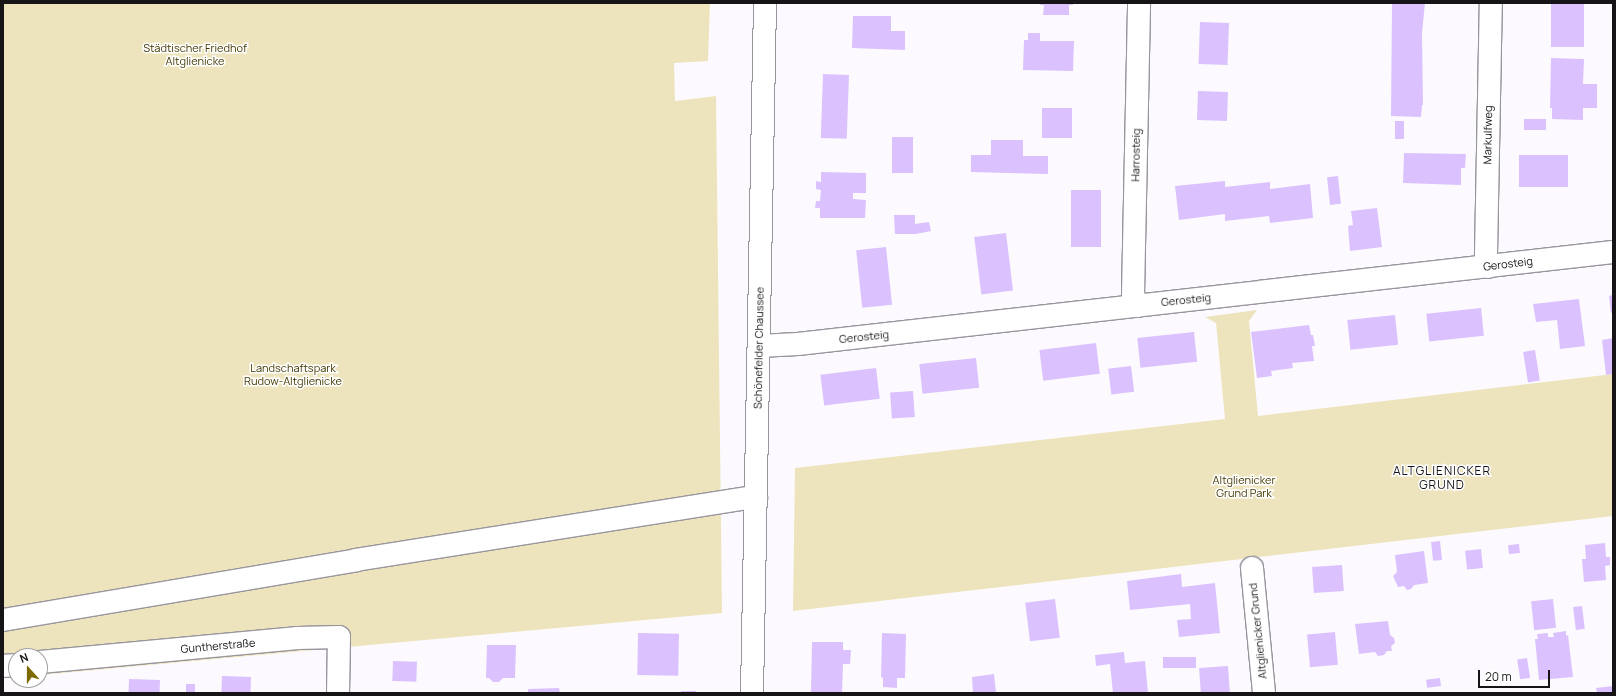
<!DOCTYPE html>
<meta charset="utf-8">
<style>
body{margin:0}
#map{position:relative;width:1616px;height:696px;overflow:hidden;background:#fcfafe;font-family:Manrope,sans-serif}
div>[style]{position:absolute}
[style*='--x']{left:calc(var(--x)*1px);top:calc(var(--y)*1px);width:calc(var(--w)*1px);rotate:calc(var(--a)*1deg)}
.green>*{inset:0;background:#ede4bd}
.building>*{inset:0;background:#dbc2fe;transform-origin:0 0}
.roads{filter:drop-shadow(1px 0 #98959d) drop-shadow(-1px 0 #98959d) drop-shadow(0 1px #98959d) drop-shadow(0 -1px #98959d)}
.street>*{height:22px;margin:-11px;padding:0 11px;transform-origin:11px;border-radius:11px;background:#fff}
.secondary>*{height:22px;margin:-11px;padding:0 11px;transform-origin:11px;border-radius:11px;background:#fff}
span{translate:-50% -50%;white-space:nowrap;text-align:center;line-height:1.15;-webkit-text-stroke:3px #fff;paint-order:stroke}
.park-label{font-size:11px;color:#423701}
.street-label{font-size:11px;color:#161417}
.neighbourhood-label{font-size:12px;color:#161417;letter-spacing:1px}
.frame{position:absolute;inset:0;border:4px solid #161417;pointer-events:none}
.north{position:absolute;left:8px;top:648px;width:40px;height:40px;box-sizing:border-box;background:#fff;border:1px solid #a2a1a2;border-radius:50%;rotate:339deg;font-size:11px;font-weight:700;line-height:16px;text-align:center;color:#161417}
.north::after{content:'';display:block;margin:auto;width:14px;height:18px;background:#7d6a01;clip-path:polygon(50% 0,100% 100%,50% 72%,0 100%)}
.scale{position:absolute;left:1478px;top:670px;width:72px;height:18px;box-sizing:border-box;border:2px solid #161417;border-top:0;padding-left:5px;font-size:12px;line-height:14px;white-space:nowrap;color:#161417;-webkit-text-stroke:3px #fff;paint-order:stroke}
</style>
<div id="map">
<div class="green">
<i style="clip-path:polygon(3px 3px,710px 3px,708px 61px,674px 63px,675px 101px,716px 96px,722px 613px,40px 675px,40px 656px,16px 656px,16px 677px,3px 678px)"></i>
<i style="clip-path:polygon(1257px 310px,1249px 321px,1258px 416px,1613px 374px,1613px 516px,793px 611px,795px 468px,1225px 419px,1216px 323px,1205px 317px)"></i>
</div>
<div class="building">
<i style="clip-path:polygon(1040px 3px,1073px 3px,1073px 5px,1069px 5px,1069px 15px,1043px 15px,1044px 5px,1040px 5px)"></i>
<i style="clip-path:polygon(1392px 3px,1425px 3px,1422px 33px,1423px 105px,1422px 105px,1421px 117px,1391px 116px)"></i>
<i style="left:1551px;top:3px;width:33px;height:44px"></i>
<i style="clip-path:polygon(853px 16px,891px 16px,891px 31px,905px 31px,905px 50px,852px 48px)"></i>
<i style="left:1200px;top:22px;width:29px;height:42px;rotate:2deg"></i>
<i style="clip-path:polygon(1028px 33px,1040px 33px,1040px 41px,1074px 41px,1073px 71px,1023px 70px,1024px 40px,1028px 40px)"></i>
<i style="clip-path:polygon(1551px 58px,1584px 59px,1583px 84px,1597px 84px,1597px 108px,1583px 108px,1583px 120px,1552px 119px,1552px 108px,1550px 108px)"></i>
<i style="left:823px;top:74px;width:26px;height:64px;rotate:2deg"></i>
<i style="left:1198px;top:91px;width:30px;height:29px;rotate:2deg"></i>
<i style="left:1042px;top:108px;width:30px;height:30px"></i>
<i style="left:1524px;top:119px;width:22px;height:11px"></i>
<i style="left:1395px;top:121px;width:9px;height:18px"></i>
<i style="left:892px;top:137px;width:21px;height:36px"></i>
<i style="clip-path:polygon(991px 140px,1023px 140px,1023px 156px,1048px 156px,1048px 174px,971px 172px,971px 155px,991px 155px)"></i>
<i style="clip-path:polygon(1404px 153px,1466px 154px,1465px 168px,1461px 168px,1461px 185px,1403px 183px)"></i>
<i style="left:1519px;top:155px;width:49px;height:32px"></i>
<i style="clip-path:polygon(821px 172px,866px 173px,866px 193px,853px 193px,853px 199px,866px 200px,865px 218px,820px 218px,820px 208px,815px 208px,816px 201px,820px 201px,821px 190px,816px 189px,816px 181px,821px 182px)"></i>
<i style="left:1338px;top:176px;width:28px;height:11px;rotate:84deg"></i>
<i style="clip-path:polygon(1225px 181px,1225px 187px,1270px 182px,1270px 189px,1310px 184px,1313px 218px,1270px 223px,1269px 216px,1225px 221px,1225px 214px,1179px 220px,1175px 186px)"></i>
<i style="left:1071px;top:190px;width:30px;height:57px"></i>
<i style="clip-path:polygon(1377px 208px,1382px 247px,1350px 251px,1348px 226px,1353px 225px,1351px 211px)"></i>
<i style="clip-path:polygon(894px 215px,915px 215px,915px 224px,929px 222px,931px 231px,916px 234px,895px 234px)"></i>
<i style="left:1006px;top:233px;width:58px;height:32px;rotate:83deg"></i>
<i style="left:886px;top:247px;width:58px;height:30px;rotate:84deg"></i>
<i style="clip-path:polygon(1613px 295px,1613px 312px,1611px 313px,1609px 296px)"></i>
<i style="clip-path:polygon(1579px 299px,1585px 346px,1560px 349px,1557px 320px,1536px 322px,1533px 304px)"></i>
<i style="left:1481px;top:308px;width:28px;height:55px;rotate:84deg"></i>
<i style="left:1395px;top:315px;width:30px;height:48px;rotate:84deg"></i>
<i style="clip-path:polygon(1309px 325px,1311px 335px,1313px 335px,1315px 346px,1312px 346px,1314px 361px,1292px 363px,1293px 368px,1271px 371px,1272px 376px,1257px 378px,1251px 332px)"></i>
<i style="left:1194px;top:332px;width:30px;height:57px;rotate:84deg"></i>
<i style="clip-path:polygon(1613px 338px,1613px 374px,1606px 375px,1602px 340px)"></i>
<i style="left:1096px;top:343px;width:31px;height:57px;rotate:83deg"></i>
<i style="left:1535px;top:350px;width:31px;height:12px;rotate:81deg"></i>
<i style="left:976px;top:358px;width:30px;height:57px;rotate:84deg"></i>
<i style="left:1131px;top:366px;width:26px;height:23px;rotate:83deg"></i>
<i style="left:876px;top:368px;width:31px;height:56px;rotate:83deg"></i>
<i style="left:913px;top:391px;width:26px;height:23px;rotate:86deg"></i>
<i style="left:1440px;top:541px;width:19px;height:9px;rotate:84deg"></i>
<i style="clip-path:polygon(1605px 543px,1606px 557px,1610px 557px,1610px 565px,1605px 566px,1606px 580px,1584px 582px,1582px 559px,1586px 559px,1585px 545px)"></i>
<i style="left:1519px;top:544px;width:9px;height:11px;rotate:84deg"></i>
<i style="left:1481px;top:549px;width:19px;height:16px;rotate:84deg"></i>
<i style="clip-path:polygon(1424px 551px,1428px 583px,1414px 585px,1411px 589px,1407px 590px,1404px 586px,1398px 587px,1393px 576px,1397px 572px,1395px 555px)"></i>
<i style="left:1342px;top:565px;width:26px;height:30px;rotate:86deg"></i>
<i style="clip-path:polygon(1181px 574px,1182px 587px,1215px 583px,1220px 633px,1179px 637px,1177px 620px,1191px 619px,1190px 604px,1130px 610px,1127px 581px)"></i>
<i style="left:1055px;top:599px;width:39px;height:30px;rotate:83deg"></i>
<i style="left:1553px;top:599px;width:29px;height:22px;rotate:84deg"></i>
<i style="left:1582px;top:606px;width:23px;height:9px;rotate:83deg"></i>
<i style="clip-path:polygon(1388px 621px,1390px 635px,1394px 638px,1395px 643px,1391px 646px,1392px 651px,1387px 651px,1384px 655px,1378px 656px,1375px 652px,1359px 654px,1355px 624px)"></i>
<i style="clip-path:polygon(1566px 631px,1566px 636px,1568px 635px,1573px 677px,1539px 680px,1535px 639px,1538px 639px,1537px 634px,1548px 633px,1548px 637px,1554px 637px,1553px 633px)"></i>
<i style="left:1335px;top:632px;width:33px;height:28px;rotate:85deg"></i>
<i style="left:638px;top:633px;width:41px;height:42px;rotate:1deg"></i>
<i style="clip-path:polygon(882px 633px,906px 634px,905px 678px,897px 678px,897px 688px,883px 687px,883px 678px,881px 677px)"></i>
<i style="clip-path:polygon(812px 642px,843px 642px,843px 650px,851px 650px,850px 664px,843px 664px,842px 693px,811px 693px)"></i>
<i style="clip-path:polygon(487px 645px,516px 645px,515px 678px,503px 678px,499px 682px,493px 682px,489px 678px,486px 678px)"></i>
<i style="clip-path:polygon(1124px 652px,1125px 663px,1145px 661px,1148px 693px,1113px 693px,1110px 664px,1096px 666px,1095px 655px)"></i>
<i style="left:1196px;top:657px;width:11px;height:33px;rotate:90deg"></i>
<i style="left:1527px;top:658px;width:20px;height:10px;rotate:81deg"></i>
<i style="left:393px;top:661px;width:24px;height:20px;rotate:2deg"></i>
<i style="left:1228px;top:666px;width:27px;height:29px;rotate:86deg"></i>
<i style="clip-path:polygon(994px 674px,996px 693px,973px 693px,972px 677px)"></i>
<i style="left:222px;top:676px;width:29px;height:17px;rotate:2deg"></i>
<i style="left:1440px;top:678px;width:8px;height:14px;rotate:83deg"></i>
<i style="left:129px;top:679px;width:31px;height:14px;rotate:2deg"></i>
<i style="left:186px;top:684px;width:9px;height:9px"></i>
<i style="clip-path:polygon(1613px 686px,1613px 693px,1597px 693px,1596px 688px)"></i>
<i style="clip-path:polygon(559px 688px,560px 693px,528px 693px,528px 689px)"></i>
<i style="left:681px;top:691px;width:15px;height:2px"></i>
</div>
<div class="roads">
<div class="street">
<i style="--x:1488;--y:267;--w:13;--a:-99"></i>
<i style="--x:1486;--y:254;--w:251;--a:-88.9"></i>
<i style="--x:1137;--y:306;--w:13;--a:-108"></i>
<i style="--x:1133;--y:294;--w:291;--a:-88.8"></i>
<i style="--x:759;--y:346;--w:39;--a:-3"></i>
<i style="--x:798;--y:344;--w:820;--a:-6.44"></i>
<i style="--x:1252;--y:568;--w:126;--a:84.5"></i>
<i style="--x:3;--y:620;--w:358;--a:-9.6"></i>
<i style="--x:356;--y:560;--w:405;--a:-9"></i>
<i style="--x:40;--y:662;--w:259;--a:-5.3"></i>
<i style="--x:298;--y:638;--w:41;--a:-1.4"></i>
<i style="--x:339;--y:637;--w:56;--a:91"></i>
<i style="--x:3;--y:666;--w:13;--a:-4"></i>
</div>
<div class="secondary">
<i style="--x:752;--y:693;--w:690;--a:-88.92"></i>
</div>
</div>
<div class="park-label">
<span style="left:195px;top:55px">Städtischer Friedhof<br>Altglienicke</span>
<span style="left:293px;top:375px">Landschaftspark<br>Rudow-Altglienicke</span>
<span style="left:1244px;top:487px">Altglienicker<br>Grund Park</span>
</div>
<div class="street-label">
<span style="left:1488px;top:135px;rotate:-89deg">Markulfweg</span>
<span style="left:1136px;top:155px;rotate:-89deg">Harrosteig</span>
<span style="left:1508px;top:264px;rotate:-7deg">Gerosteig</span>
<span style="left:1186px;top:300px;rotate:-6deg">Gerosteig</span>
<span style="left:864px;top:337px;rotate:-6deg">Gerosteig</span>
<span style="left:759px;top:348px;rotate:-89deg">Schönefelder Chaussee</span>
<span style="left:1258px;top:631px;rotate:-96deg">Altglienicker Grund</span>
<span style="left:218px;top:646px;rotate:-5deg">Guntherstraße</span>
</div>
<div class="neighbourhood-label">
<span style="left:1442px;top:478px">ALTGLIENICKER<br>GRUND</span>
</div>
<div class="frame"></div>
<div class="north">N</div>
<div class="scale">20 m</div>
</div>
